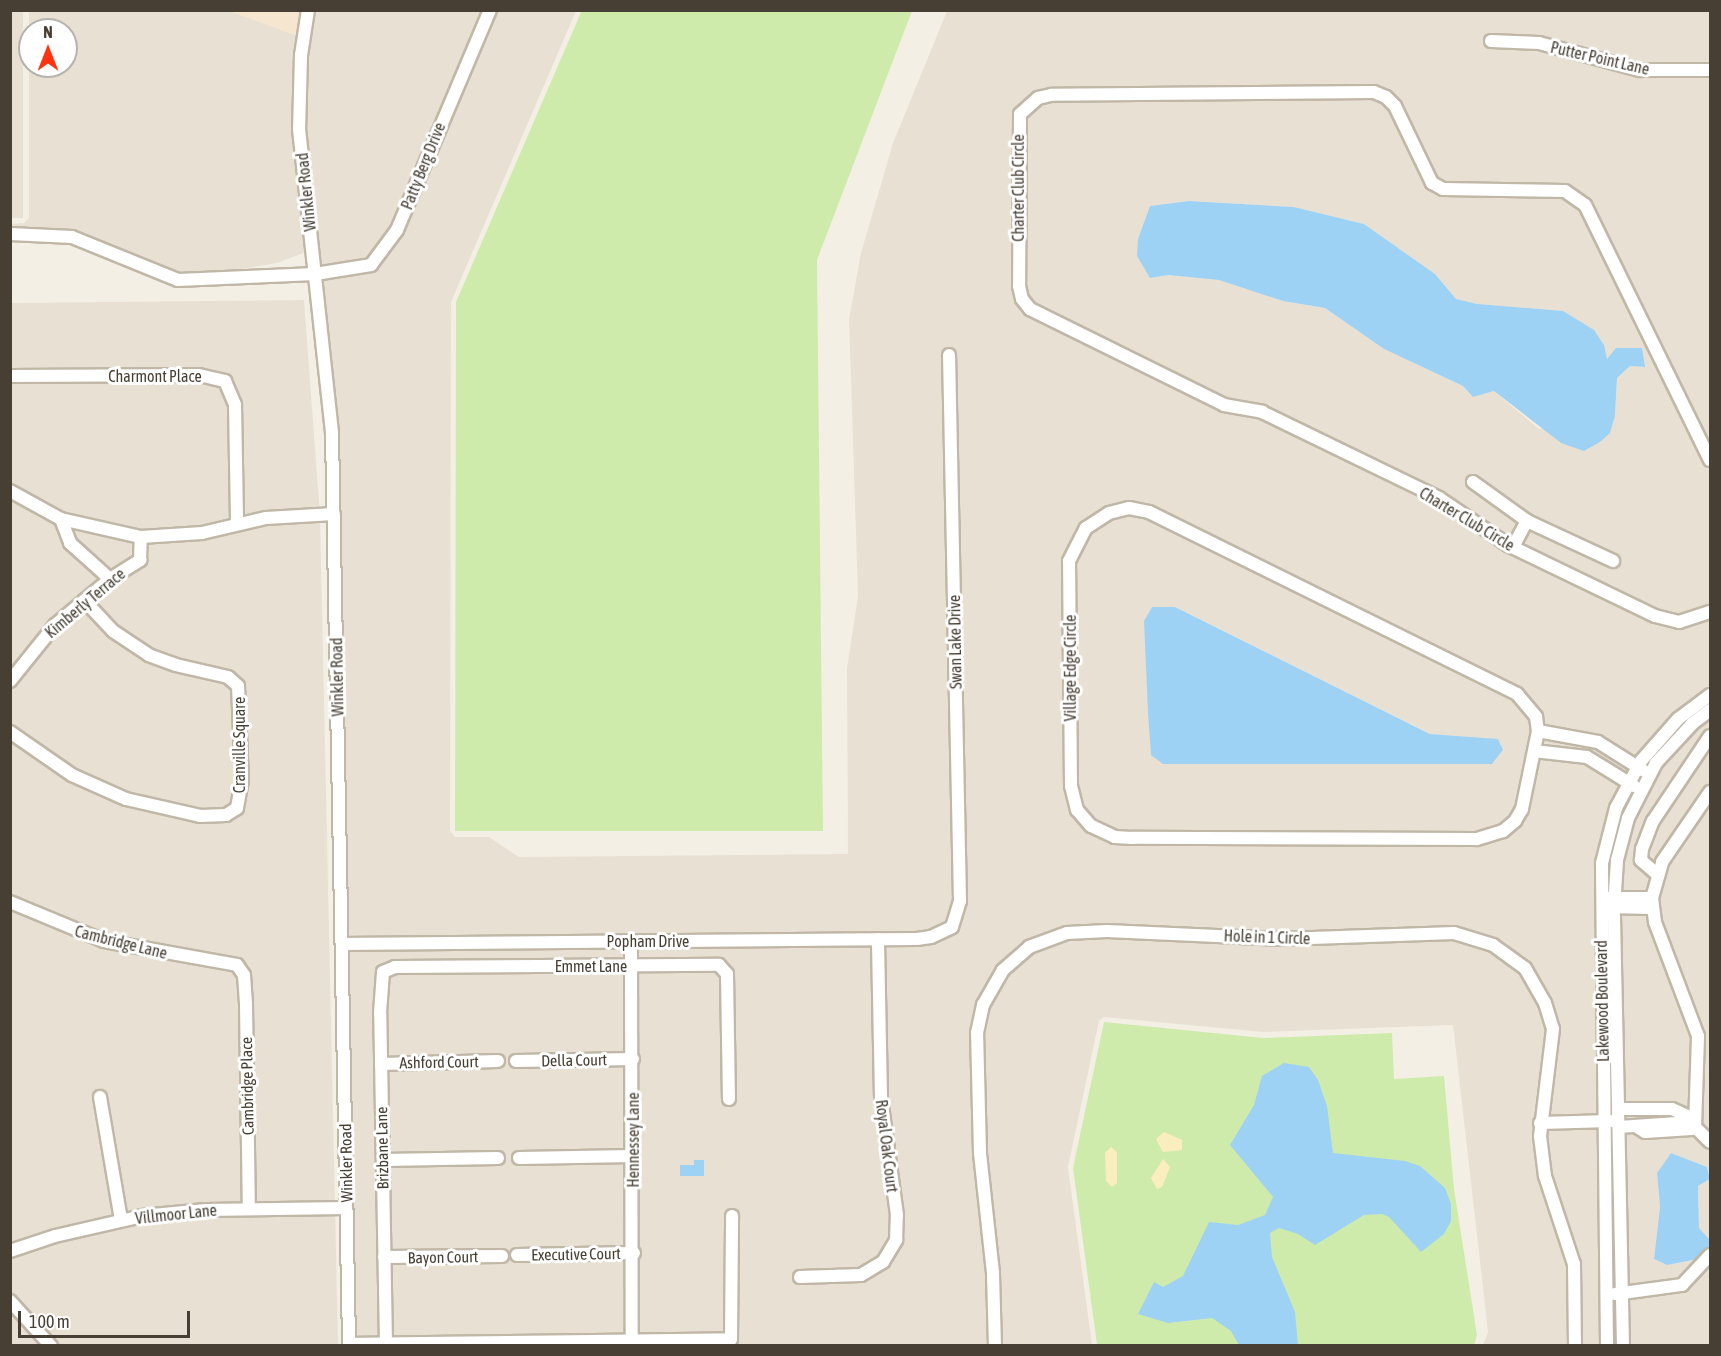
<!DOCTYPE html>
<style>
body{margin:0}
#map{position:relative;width:1721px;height:1356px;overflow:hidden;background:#f4efe5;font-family:"Asap Condensed",sans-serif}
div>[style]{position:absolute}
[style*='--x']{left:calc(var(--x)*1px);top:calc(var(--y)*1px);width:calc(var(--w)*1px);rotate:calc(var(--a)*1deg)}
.residential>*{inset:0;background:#e8e1d3;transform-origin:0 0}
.commercial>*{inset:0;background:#f7e6cf}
.green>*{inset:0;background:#cfebab}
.sand>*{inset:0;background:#fbeebe}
.water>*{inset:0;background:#9dd2f5}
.roads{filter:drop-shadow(2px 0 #c0b7a7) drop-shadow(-2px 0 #c0b7a7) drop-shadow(0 2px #c0b7a7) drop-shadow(0 -2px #c0b7a7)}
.minor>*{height:12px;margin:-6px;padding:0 6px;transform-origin:6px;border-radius:6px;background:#fff}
span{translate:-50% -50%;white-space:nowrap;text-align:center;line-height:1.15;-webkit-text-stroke:6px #fff;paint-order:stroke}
.street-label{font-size:16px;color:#473f34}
.frame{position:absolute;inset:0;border:12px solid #473f34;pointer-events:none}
.north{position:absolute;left:18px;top:18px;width:60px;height:60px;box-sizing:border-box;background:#fff;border:2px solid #b5b2ae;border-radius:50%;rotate:0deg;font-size:16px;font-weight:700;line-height:24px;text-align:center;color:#473f34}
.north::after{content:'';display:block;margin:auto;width:21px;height:27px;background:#f31;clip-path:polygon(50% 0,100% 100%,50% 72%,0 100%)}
.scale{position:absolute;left:18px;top:1311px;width:172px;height:27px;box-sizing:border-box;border:3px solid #473f34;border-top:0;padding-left:8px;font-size:18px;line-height:21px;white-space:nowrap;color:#473f34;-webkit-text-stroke:4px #fff;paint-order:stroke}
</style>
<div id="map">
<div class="residential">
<i style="left:10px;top:11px;width:13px;height:207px"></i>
<i style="clip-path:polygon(evenodd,29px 11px,230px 11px,298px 36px,293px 129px,306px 252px,277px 263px,164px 282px,114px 253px,65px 236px,11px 234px,10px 224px,24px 223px,29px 218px,29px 11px,30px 30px,66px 30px,66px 66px,30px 66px,30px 30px)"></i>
<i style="clip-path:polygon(evenodd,315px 11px,576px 11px,451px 302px,450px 831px,455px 837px,489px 837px,519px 857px,848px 854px,847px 668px,858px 596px,849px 319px,861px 253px,893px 143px,947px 11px,1710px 11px,1710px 1177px,1707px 1167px,1671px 1153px,1657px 1173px,1660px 1207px,1654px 1259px,1667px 1265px,1698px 1259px,1710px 1264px,1710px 1345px,1483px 1345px,1488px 1332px,1453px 1025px,1263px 1032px,1104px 1017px,1099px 1021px,1068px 1167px,1092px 1345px,355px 1345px,338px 433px,305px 129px,307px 54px,315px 11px,1189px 201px,1294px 207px,1364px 224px,1435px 274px,1456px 299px,1607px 360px,1645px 367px,1630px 366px,1617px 378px,1615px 416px,1539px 429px,1494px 391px,1473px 397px,1463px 386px,1384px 349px,1325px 308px,1283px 301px,1220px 280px,1168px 275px,1151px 206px,1189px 201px,315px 11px,1175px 607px,1431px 734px,1503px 750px,1492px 764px,1163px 764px,1175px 607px)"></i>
<i style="clip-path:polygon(304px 300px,320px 515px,338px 1345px,11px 1345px,10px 303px)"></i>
<i style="clip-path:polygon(1710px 1179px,1710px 1240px,1699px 1228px,1698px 1186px)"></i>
</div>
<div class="commercial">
<i style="clip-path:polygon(230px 11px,302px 11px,298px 36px)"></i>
</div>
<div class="green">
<i style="clip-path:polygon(582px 10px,912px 11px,817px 260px,823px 831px,455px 831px,456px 302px)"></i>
<i style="clip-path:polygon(1104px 1022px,1263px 1038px,1392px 1033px,1394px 1079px,1444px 1076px,1454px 1189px,1477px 1335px,1474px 1345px,1097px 1345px,1073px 1168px)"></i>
</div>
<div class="sand">
<i style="clip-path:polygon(1164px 1132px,1182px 1140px,1182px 1150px,1163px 1152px,1156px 1139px)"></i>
<i style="clip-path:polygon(1111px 1147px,1117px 1152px,1117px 1183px,1112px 1187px,1106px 1181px,1105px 1153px)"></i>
<i style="clip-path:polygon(1163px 1159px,1170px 1167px,1162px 1187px,1157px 1189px,1151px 1178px)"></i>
</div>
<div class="water">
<i style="clip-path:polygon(1189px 201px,1294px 207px,1364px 224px,1435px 274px,1456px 299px,1477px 304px,1563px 311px,1594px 330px,1604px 345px,1607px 359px,1616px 348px,1642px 348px,1645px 367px,1630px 366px,1617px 378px,1615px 416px,1610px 433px,1600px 442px,1584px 451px,1561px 443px,1494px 391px,1473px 397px,1463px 386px,1384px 349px,1325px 308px,1283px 301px,1219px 280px,1168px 275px,1150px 278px,1137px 256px,1138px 239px,1150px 206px)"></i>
<i style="clip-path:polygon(1152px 607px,1175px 607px,1430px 734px,1498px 739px,1503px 750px,1492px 764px,1163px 764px,1151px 755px,1148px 713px,1144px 621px)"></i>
<i style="clip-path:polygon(1284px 1063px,1309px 1067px,1318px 1080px,1327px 1106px,1333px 1153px,1405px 1161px,1420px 1166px,1445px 1188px,1451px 1204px,1451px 1221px,1444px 1234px,1421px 1252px,1389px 1217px,1382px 1214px,1364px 1215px,1315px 1245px,1298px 1234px,1279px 1228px,1270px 1233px,1272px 1257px,1295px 1312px,1298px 1345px,1239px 1345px,1231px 1331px,1212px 1318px,1168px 1323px,1138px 1314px,1154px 1282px,1163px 1287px,1183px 1276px,1209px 1222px,1238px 1225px,1265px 1215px,1273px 1197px,1230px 1145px,1254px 1105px,1262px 1076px)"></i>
<i style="clip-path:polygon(1671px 1153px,1707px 1167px,1710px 1179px,1698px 1186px,1699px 1228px,1710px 1240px,1710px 1264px,1698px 1259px,1667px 1265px,1654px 1259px,1660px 1207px,1657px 1173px)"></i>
<i style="clip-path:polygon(694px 1160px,704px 1160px,704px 1176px,680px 1176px,680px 1165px,694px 1165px)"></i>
</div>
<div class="roads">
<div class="minor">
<i style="--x:308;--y:10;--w:46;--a:98.8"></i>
<i style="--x:301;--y:55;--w:74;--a:91.5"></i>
<i style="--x:299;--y:129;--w:306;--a:83.8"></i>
<i style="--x:332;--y:433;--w:913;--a:88.93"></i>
<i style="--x:1491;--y:41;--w:48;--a:2.4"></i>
<i style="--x:1539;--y:43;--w:105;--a:15"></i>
<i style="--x:1640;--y:70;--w:70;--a:0"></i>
<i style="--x:10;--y:234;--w:62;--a:2.8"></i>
<i style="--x:72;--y:237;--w:114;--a:22.1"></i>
<i style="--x:178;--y:280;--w:137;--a:-2.5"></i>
<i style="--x:315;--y:274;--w:57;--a:-9.1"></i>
<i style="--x:371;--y:265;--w:44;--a:-53.4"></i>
<i style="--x:397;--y:230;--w:239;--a:-67.1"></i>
<i style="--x:10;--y:376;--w:189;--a:-0.3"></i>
<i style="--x:199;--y:375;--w:27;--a:13"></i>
<i style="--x:225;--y:381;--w:26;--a:67"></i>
<i style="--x:235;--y:405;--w:118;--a:89"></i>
<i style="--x:1710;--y:460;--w:284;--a:-116.1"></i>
<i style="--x:1585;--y:205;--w:24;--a:-145"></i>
<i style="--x:1565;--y:191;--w:122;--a:-179.1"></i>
<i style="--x:1443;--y:189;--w:13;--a:-151"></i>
<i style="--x:1432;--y:183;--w:85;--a:-115.7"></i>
<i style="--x:1395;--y:106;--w:13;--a:-135"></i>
<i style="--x:1386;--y:97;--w:13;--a:-157"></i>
<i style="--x:1374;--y:92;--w:323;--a:179.5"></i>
<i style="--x:1051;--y:95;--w:13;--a:167"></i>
<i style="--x:1038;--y:98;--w:24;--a:138"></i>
<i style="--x:1020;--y:114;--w:172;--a:90.3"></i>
<i style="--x:1019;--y:286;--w:13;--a:77"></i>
<i style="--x:1022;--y:299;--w:13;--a:51"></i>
<i style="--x:1030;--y:309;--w:216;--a:26.3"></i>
<i style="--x:1224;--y:405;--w:39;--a:10"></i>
<i style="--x:1262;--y:412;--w:197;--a:25.9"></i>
<i style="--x:1439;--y:498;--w:83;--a:34.3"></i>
<i style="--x:1508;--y:545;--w:163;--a:25.8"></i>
<i style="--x:1655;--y:616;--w:25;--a:14"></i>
<i style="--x:1679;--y:622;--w:33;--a:-18"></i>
<i style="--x:1473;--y:482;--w:67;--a:35.8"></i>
<i style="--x:10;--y:491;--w:58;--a:28.8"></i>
<i style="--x:61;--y:519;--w:82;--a:12.7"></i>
<i style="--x:141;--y:537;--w:61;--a:-3.8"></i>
<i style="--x:202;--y:533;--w:66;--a:-13.2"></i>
<i style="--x:266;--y:518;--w:68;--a:-3.4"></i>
<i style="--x:1129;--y:508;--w:20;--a:11"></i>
<i style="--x:1149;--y:512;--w:411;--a:26.3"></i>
<i style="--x:1517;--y:694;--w:30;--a:50"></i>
<i style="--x:1536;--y:717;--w:14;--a:82"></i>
<i style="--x:1538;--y:731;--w:80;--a:101.6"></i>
<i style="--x:1522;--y:809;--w:14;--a:120"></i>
<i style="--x:1515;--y:821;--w:16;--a:140"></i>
<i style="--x:1503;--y:831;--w:28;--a:163"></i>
<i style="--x:1476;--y:839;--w:344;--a:-179.8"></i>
<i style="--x:1132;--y:838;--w:17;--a:-177"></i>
<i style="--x:1115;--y:837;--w:26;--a:-155"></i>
<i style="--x:1091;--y:826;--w:21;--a:-131"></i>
<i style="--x:1077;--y:810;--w:25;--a:-104"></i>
<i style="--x:1071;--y:786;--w:225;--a:-90.5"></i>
<i style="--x:1069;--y:561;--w:37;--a:-63"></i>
<i style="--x:1086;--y:528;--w:27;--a:-33"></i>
<i style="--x:1109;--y:513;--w:21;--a:-14"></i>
<i style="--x:61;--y:519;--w:26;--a:69"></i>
<i style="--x:70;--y:543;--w:54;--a:42"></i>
<i style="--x:1513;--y:547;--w:30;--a:-62"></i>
<i style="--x:1527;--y:521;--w:95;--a:24.9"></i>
<i style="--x:10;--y:681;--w:72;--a:-51.2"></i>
<i style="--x:55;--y:625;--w:72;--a:-39.9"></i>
<i style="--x:110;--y:579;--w:36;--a:-32"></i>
<i style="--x:140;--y:560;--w:23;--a:-88"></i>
<i style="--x:1538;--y:731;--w:61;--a:10.4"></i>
<i style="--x:1598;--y:742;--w:54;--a:32.2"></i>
<i style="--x:10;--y:732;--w:75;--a:34.7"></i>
<i style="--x:72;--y:775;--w:59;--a:24"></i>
<i style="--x:126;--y:799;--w:76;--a:12.9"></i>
<i style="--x:200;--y:816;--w:26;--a:-2"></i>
<i style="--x:226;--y:815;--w:13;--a:-32"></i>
<i style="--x:237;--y:808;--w:27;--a:-80"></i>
<i style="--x:242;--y:781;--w:95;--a:-92.4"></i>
<i style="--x:238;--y:686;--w:13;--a:-138"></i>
<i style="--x:228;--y:677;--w:53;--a:-167"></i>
<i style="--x:176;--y:665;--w:29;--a:-160"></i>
<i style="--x:149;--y:655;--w:43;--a:-146.3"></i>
<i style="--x:113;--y:631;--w:42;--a:-133.1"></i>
<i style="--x:1534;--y:751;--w:53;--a:6.5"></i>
<i style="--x:1587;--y:757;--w:55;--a:31.7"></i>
<i style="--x:1658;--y:875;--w:23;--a:-139"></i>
<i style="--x:1641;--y:860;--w:11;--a:-85"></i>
<i style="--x:1642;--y:849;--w:30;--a:-69"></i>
<i style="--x:1653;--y:821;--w:102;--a:-56.2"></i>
<i style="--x:1608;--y:898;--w:44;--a:0"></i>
<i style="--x:10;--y:902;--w:102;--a:22.5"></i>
<i style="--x:104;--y:941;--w:135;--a:10.2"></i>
<i style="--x:237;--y:965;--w:12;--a:55"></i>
<i style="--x:244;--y:975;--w:29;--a:86"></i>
<i style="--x:246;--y:1004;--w:204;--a:89.2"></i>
<i style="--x:1607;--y:907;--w:45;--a:1.3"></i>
<i style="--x:631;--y:941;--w:398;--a:89.9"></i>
<i style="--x:342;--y:944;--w:575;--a:-0.5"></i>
<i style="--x:917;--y:939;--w:14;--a:-8"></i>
<i style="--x:931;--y:937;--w:23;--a:-25"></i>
<i style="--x:952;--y:927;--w:27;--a:-73"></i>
<i style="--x:960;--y:901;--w:546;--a:-91.15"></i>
<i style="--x:516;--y:1061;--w:117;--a:-1"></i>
<i style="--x:381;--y:1064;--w:117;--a:-1.5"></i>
<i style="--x:100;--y:1097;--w:125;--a:80.3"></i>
<i style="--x:1618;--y:1109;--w:54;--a:0"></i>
<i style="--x:1672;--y:1109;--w:20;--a:24"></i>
<i style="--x:1690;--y:1117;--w:11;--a:63"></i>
<i style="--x:1540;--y:1123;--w:71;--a:-1.6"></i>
<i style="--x:1619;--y:1127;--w:58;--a:-3.9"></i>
<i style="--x:1677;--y:1123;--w:18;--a:13"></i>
<i style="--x:1695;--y:1127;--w:21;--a:45"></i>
<i style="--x:1637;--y:1127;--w:9;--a:32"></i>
<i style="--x:1645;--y:1132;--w:47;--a:-3.7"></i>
<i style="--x:1695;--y:1127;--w:91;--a:-88.1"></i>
<i style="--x:1698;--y:1036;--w:122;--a:-110.7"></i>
<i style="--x:1655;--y:922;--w:24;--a:-97"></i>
<i style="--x:1652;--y:898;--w:37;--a:-74"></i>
<i style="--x:1662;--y:862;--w:85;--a:-55.6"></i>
<i style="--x:519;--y:1158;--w:114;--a:-1"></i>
<i style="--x:383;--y:1160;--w:115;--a:-1"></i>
<i style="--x:10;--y:1251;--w:47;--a:-18.4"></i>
<i style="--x:55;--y:1236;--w:89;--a:-12.9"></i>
<i style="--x:142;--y:1216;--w:64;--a:-5.4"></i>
<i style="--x:206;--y:1210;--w:140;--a:-0.8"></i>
<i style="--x:517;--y:1255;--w:117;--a:-1"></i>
<i style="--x:384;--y:1257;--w:118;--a:-0.5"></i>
<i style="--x:800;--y:1277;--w:61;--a:-1.9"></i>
<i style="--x:861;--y:1275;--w:26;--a:-31"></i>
<i style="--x:883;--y:1262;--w:26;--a:-59"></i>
<i style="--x:896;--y:1240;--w:25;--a:-88"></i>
<i style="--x:897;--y:1215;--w:118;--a:-97.8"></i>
<i style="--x:881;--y:1098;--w:159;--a:-91.1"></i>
<i style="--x:1615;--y:1294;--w:68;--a:-7.7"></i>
<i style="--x:1682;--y:1285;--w:41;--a:-47"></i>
<i style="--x:10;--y:1301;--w:61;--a:47.7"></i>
<i style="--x:349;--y:1344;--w:382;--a:-0.7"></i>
<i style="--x:731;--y:1339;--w:123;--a:-89.5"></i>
<i style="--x:386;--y:1344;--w:331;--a:-91"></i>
<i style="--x:380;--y:1013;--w:41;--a:-85.8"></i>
<i style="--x:383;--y:972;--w:13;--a:-23"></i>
<i style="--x:395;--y:967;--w:324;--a:-0.4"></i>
<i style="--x:719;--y:965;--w:12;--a:48"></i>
<i style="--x:727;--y:974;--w:125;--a:89.1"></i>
<i style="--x:995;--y:1346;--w:73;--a:-91.6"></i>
<i style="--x:993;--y:1273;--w:121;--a:-96.2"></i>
<i style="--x:980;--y:1153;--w:120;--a:-91.4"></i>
<i style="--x:977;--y:1033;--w:29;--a:-78"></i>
<i style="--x:983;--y:1005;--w:40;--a:-60.3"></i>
<i style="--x:1003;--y:970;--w:35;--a:-41"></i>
<i style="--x:1029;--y:947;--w:40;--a:-20.2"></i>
<i style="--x:1067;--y:933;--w:40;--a:-2.9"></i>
<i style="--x:1107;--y:931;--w:176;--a:2.6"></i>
<i style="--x:1283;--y:939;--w:171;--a:-2"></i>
<i style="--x:1454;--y:933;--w:41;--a:17.1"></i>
<i style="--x:1493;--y:945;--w:39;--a:36"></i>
<i style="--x:1525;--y:968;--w:40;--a:60.3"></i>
<i style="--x:1545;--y:1003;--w:27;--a:73"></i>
<i style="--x:1553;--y:1029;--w:108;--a:96.9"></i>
<i style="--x:1540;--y:1136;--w:40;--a:82.9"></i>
<i style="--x:1545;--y:1176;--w:93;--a:71.8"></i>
<i style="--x:1574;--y:1264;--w:82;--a:89.3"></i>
<i style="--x:1607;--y:1346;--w:483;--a:-90.6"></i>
<i style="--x:1602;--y:863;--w:57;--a:-75.7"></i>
<i style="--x:1616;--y:808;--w:53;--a:-62"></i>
<i style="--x:1641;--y:761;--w:56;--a:-48.6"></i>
<i style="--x:1678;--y:719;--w:40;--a:-37"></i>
<i style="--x:1623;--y:1346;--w:438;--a:-91.2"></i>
<i style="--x:1614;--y:908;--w:48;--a:-86.4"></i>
<i style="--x:1617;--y:860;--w:43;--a:-75.3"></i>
<i style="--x:1628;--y:818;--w:62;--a:-63"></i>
<i style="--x:1656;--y:763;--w:54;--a:-47.2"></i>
<i style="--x:1693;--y:723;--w:21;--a:-37"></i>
</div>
</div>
<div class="street-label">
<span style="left:1600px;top:58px;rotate:13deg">Putter Point Lane</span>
<span style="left:423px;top:166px;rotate:-68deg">Patty Berg Drive</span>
<span style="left:1018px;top:188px;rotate:-90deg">Charter Club Circle</span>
<span style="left:306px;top:192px;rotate:-96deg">Winkler Road</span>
<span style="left:155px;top:376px">Charmont Place</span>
<span style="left:1467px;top:519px;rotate:31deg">Charter Club Circle</span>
<span style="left:85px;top:603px;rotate:-40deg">Kimberly Terrace</span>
<span style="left:955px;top:642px;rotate:-91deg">Swan Lake Drive</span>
<span style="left:1070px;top:668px;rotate:-90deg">Village Edge Circle</span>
<span style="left:337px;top:677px;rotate:-91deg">Winkler Road</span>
<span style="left:239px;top:745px;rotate:-90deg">Cranville Square</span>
<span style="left:1267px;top:937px;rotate:2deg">Hole in 1 Circle</span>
<span style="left:648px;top:941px">Popham Drive</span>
<span style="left:121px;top:942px;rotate:14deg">Cambridge Lane</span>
<span style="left:591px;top:966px">Emmet Lane</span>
<span style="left:1602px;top:1001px;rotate:-91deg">Lakewood Boulevard</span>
<span style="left:574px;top:1060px;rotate:-1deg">Della Court</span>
<span style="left:439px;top:1062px;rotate:-1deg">Ashford Court</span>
<span style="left:247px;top:1086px;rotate:-91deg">Cambridge Place</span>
<span style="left:633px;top:1140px;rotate:-90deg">Hennessey Lane</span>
<span style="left:887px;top:1146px;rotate:83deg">Royal Oak Court</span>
<span style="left:382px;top:1148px;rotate:-91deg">Brizbane Lane</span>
<span style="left:346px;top:1163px;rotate:-91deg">Winkler Road</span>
<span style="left:176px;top:1214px;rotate:-6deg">Villmoor Lane</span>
<span style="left:576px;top:1254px;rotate:-1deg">Executive Court</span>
<span style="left:443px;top:1257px;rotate:-1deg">Bayon Court</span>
</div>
<div class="frame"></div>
<div class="north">N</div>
<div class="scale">100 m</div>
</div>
